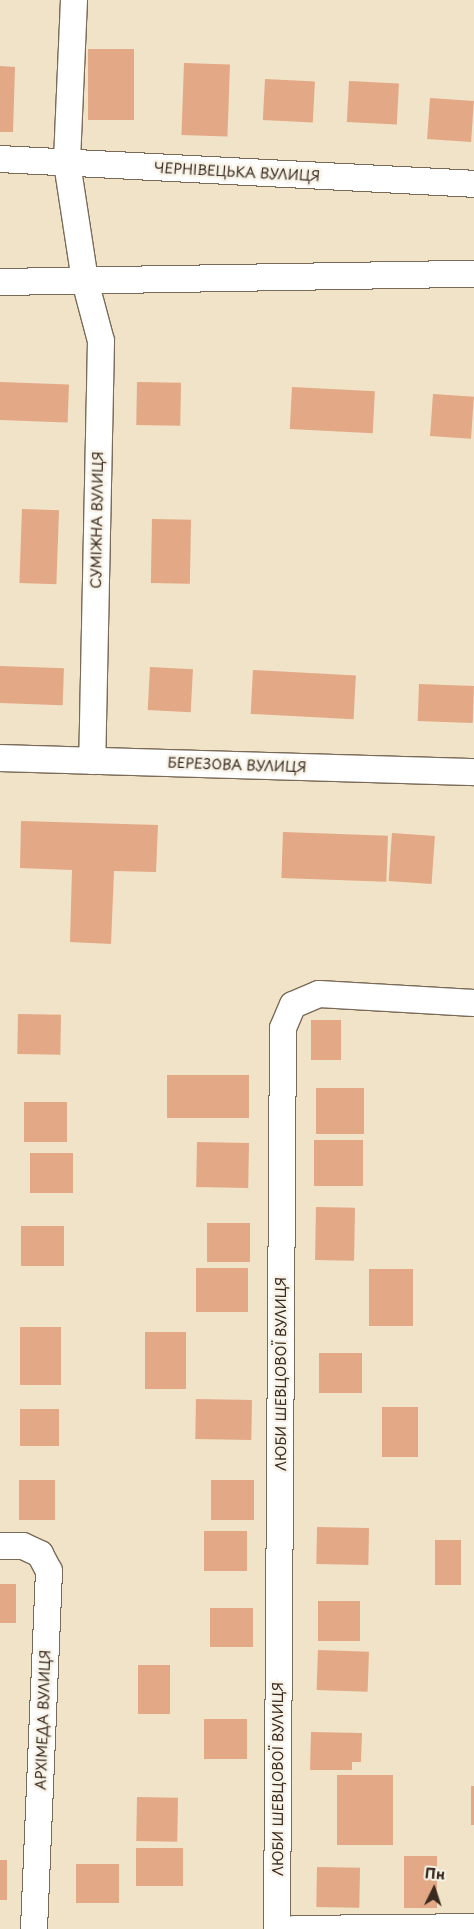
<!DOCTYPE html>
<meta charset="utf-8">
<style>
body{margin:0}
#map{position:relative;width:474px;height:1929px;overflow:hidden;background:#f0e3c7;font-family:"Playpen Sans",sans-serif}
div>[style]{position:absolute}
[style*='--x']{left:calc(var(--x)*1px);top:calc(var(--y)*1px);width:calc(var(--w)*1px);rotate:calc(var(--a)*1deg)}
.building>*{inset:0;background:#e3a886;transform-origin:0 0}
.roads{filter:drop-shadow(1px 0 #7a6b59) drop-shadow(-1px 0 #7a6b59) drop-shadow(0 1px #7a6b59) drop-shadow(0 -1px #7a6b59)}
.street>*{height:26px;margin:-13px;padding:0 13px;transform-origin:13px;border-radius:13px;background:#fff}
span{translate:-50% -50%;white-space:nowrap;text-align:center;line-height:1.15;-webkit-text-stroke:5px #f7f3e8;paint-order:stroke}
.street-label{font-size:14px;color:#3b2a1e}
.north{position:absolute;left:409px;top:1864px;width:50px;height:50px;-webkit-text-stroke:4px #f7f3e8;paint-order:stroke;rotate:4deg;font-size:14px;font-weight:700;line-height:20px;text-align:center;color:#3b2a1e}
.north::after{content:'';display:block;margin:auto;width:18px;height:22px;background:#3b2a1e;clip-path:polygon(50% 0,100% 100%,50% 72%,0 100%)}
</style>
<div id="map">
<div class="building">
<i style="left:88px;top:49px;width:46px;height:71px"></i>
<i style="left:184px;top:63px;width:46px;height:72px;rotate:2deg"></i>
<i style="clip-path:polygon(0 66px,15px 67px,13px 132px,0 132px)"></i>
<i style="left:265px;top:79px;width:50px;height:41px;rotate:3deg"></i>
<i style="left:349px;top:81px;width:50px;height:41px;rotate:3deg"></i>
<i style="left:430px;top:98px;width:44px;height:41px;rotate:4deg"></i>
<i style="left:0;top:382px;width:69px;height:38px;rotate:2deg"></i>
<i style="left:137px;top:382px;width:44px;height:43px;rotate:1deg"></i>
<i style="left:292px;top:387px;width:83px;height:42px;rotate:3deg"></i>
<i style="left:433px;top:394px;width:41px;height:42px;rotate:4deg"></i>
<i style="left:22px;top:509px;width:37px;height:74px;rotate:2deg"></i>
<i style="left:152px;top:519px;width:39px;height:64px;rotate:1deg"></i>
<i style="left:0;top:666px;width:64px;height:37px;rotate:2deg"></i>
<i style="left:150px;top:667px;width:43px;height:43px;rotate:3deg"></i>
<i style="left:253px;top:670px;width:103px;height:44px;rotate:3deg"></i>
<i style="left:419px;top:684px;width:55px;height:37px;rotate:2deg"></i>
<i style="clip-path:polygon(21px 821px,158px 825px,156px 872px,114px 871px,111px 944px,70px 942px,72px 870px,20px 868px)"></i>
<i style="left:283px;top:832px;width:105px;height:46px;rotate:2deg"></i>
<i style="left:392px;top:833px;width:43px;height:48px;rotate:4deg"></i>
<i style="left:18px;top:1014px;width:43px;height:40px;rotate:1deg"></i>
<i style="left:311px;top:1020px;width:30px;height:40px"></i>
<i style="left:249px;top:1075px;width:43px;height:82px;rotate:90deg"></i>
<i style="left:316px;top:1088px;width:48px;height:46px"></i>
<i style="left:24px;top:1102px;width:43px;height:40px"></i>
<i style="left:314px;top:1140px;width:49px;height:46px"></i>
<i style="left:197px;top:1142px;width:52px;height:45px;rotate:1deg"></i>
<i style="left:30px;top:1153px;width:43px;height:40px"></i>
<i style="left:316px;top:1207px;width:39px;height:53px;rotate:1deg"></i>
<i style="left:207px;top:1223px;width:43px;height:39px"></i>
<i style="left:21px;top:1226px;width:43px;height:40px"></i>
<i style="left:196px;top:1268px;width:52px;height:44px"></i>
<i style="left:369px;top:1269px;width:44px;height:57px"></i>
<i style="left:20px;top:1327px;width:41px;height:58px"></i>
<i style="left:145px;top:1332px;width:41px;height:57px"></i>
<i style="left:319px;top:1353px;width:43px;height:40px"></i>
<i style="left:196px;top:1399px;width:56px;height:40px;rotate:1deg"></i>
<i style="left:382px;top:1407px;width:36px;height:50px"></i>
<i style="left:20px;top:1409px;width:39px;height:37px"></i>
<i style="left:19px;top:1480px;width:36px;height:40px"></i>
<i style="left:211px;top:1480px;width:43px;height:40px"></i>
<i style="left:317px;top:1527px;width:52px;height:37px;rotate:1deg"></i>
<i style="left:204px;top:1531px;width:43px;height:40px"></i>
<i style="left:435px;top:1540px;width:26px;height:45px"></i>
<i style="left:0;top:1584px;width:16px;height:39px"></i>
<i style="left:318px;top:1601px;width:42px;height:40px"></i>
<i style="left:210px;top:1608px;width:43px;height:39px"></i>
<i style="left:318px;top:1650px;width:51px;height:40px;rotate:2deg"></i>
<i style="left:138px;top:1665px;width:32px;height:49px"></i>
<i style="left:204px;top:1719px;width:43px;height:40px"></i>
<i style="clip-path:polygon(311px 1732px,362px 1733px,361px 1762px,352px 1762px,352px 1770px,310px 1770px)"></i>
<i style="left:337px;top:1775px;width:56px;height:70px"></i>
<i style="left:471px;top:1786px;width:3px;height:39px"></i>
<i style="left:137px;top:1797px;width:41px;height:44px;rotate:1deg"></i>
<i style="left:136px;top:1848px;width:47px;height:38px"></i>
<i style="left:437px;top:1856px;width:52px;height:33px;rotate:90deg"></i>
<i style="left:0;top:1860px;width:7px;height:40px"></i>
<i style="left:76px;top:1864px;width:43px;height:39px"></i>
<i style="left:317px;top:1867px;width:43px;height:40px;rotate:1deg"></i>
</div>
<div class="roads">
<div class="street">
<i style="--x:74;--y:0;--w:163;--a:92.5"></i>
<i style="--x:67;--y:163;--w:119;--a:81.3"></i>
<i style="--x:85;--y:281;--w:62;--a:75.1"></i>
<i style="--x:101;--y:341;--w:420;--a:91.2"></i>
<i style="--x:0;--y:159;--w:475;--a:3"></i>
<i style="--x:0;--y:282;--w:474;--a:-1"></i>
<i style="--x:0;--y:758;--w:474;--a:1.7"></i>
<i style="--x:0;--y:1546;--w:23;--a:0"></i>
<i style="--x:23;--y:1546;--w:19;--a:25"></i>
<i style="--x:40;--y:1554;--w:19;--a:62"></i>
<i style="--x:49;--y:1571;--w:358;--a:92.4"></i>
<i style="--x:277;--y:1929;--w:901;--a:-89.62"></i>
<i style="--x:283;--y:1028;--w:25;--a:-67"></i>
<i style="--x:293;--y:1005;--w:28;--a:-23"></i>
<i style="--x:319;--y:994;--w:155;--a:3.3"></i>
<i style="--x:294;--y:1929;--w:180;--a:-0.6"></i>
</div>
</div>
<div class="street-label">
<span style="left:237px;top:172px;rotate:3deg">ЧЕРНІВЕЦЬКА ВУЛИЦЯ</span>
<span style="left:97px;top:520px;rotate:-89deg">СУМІЖНА ВУЛИЦЯ</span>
<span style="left:237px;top:765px;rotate:2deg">БЕРЕЗОВА ВУЛИЦЯ</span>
<span style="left:281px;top:1374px;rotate:-90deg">ЛЮБИ ШЕВЦОВОЇ ВУЛИЦЯ</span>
<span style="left:43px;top:1720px;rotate:-88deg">АРХІМЕДА ВУЛИЦЯ</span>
<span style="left:278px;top:1779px;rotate:-90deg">ЛЮБИ ШЕВЦОВОЇ ВУЛИЦЯ</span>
</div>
<div class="north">Пн</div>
</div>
